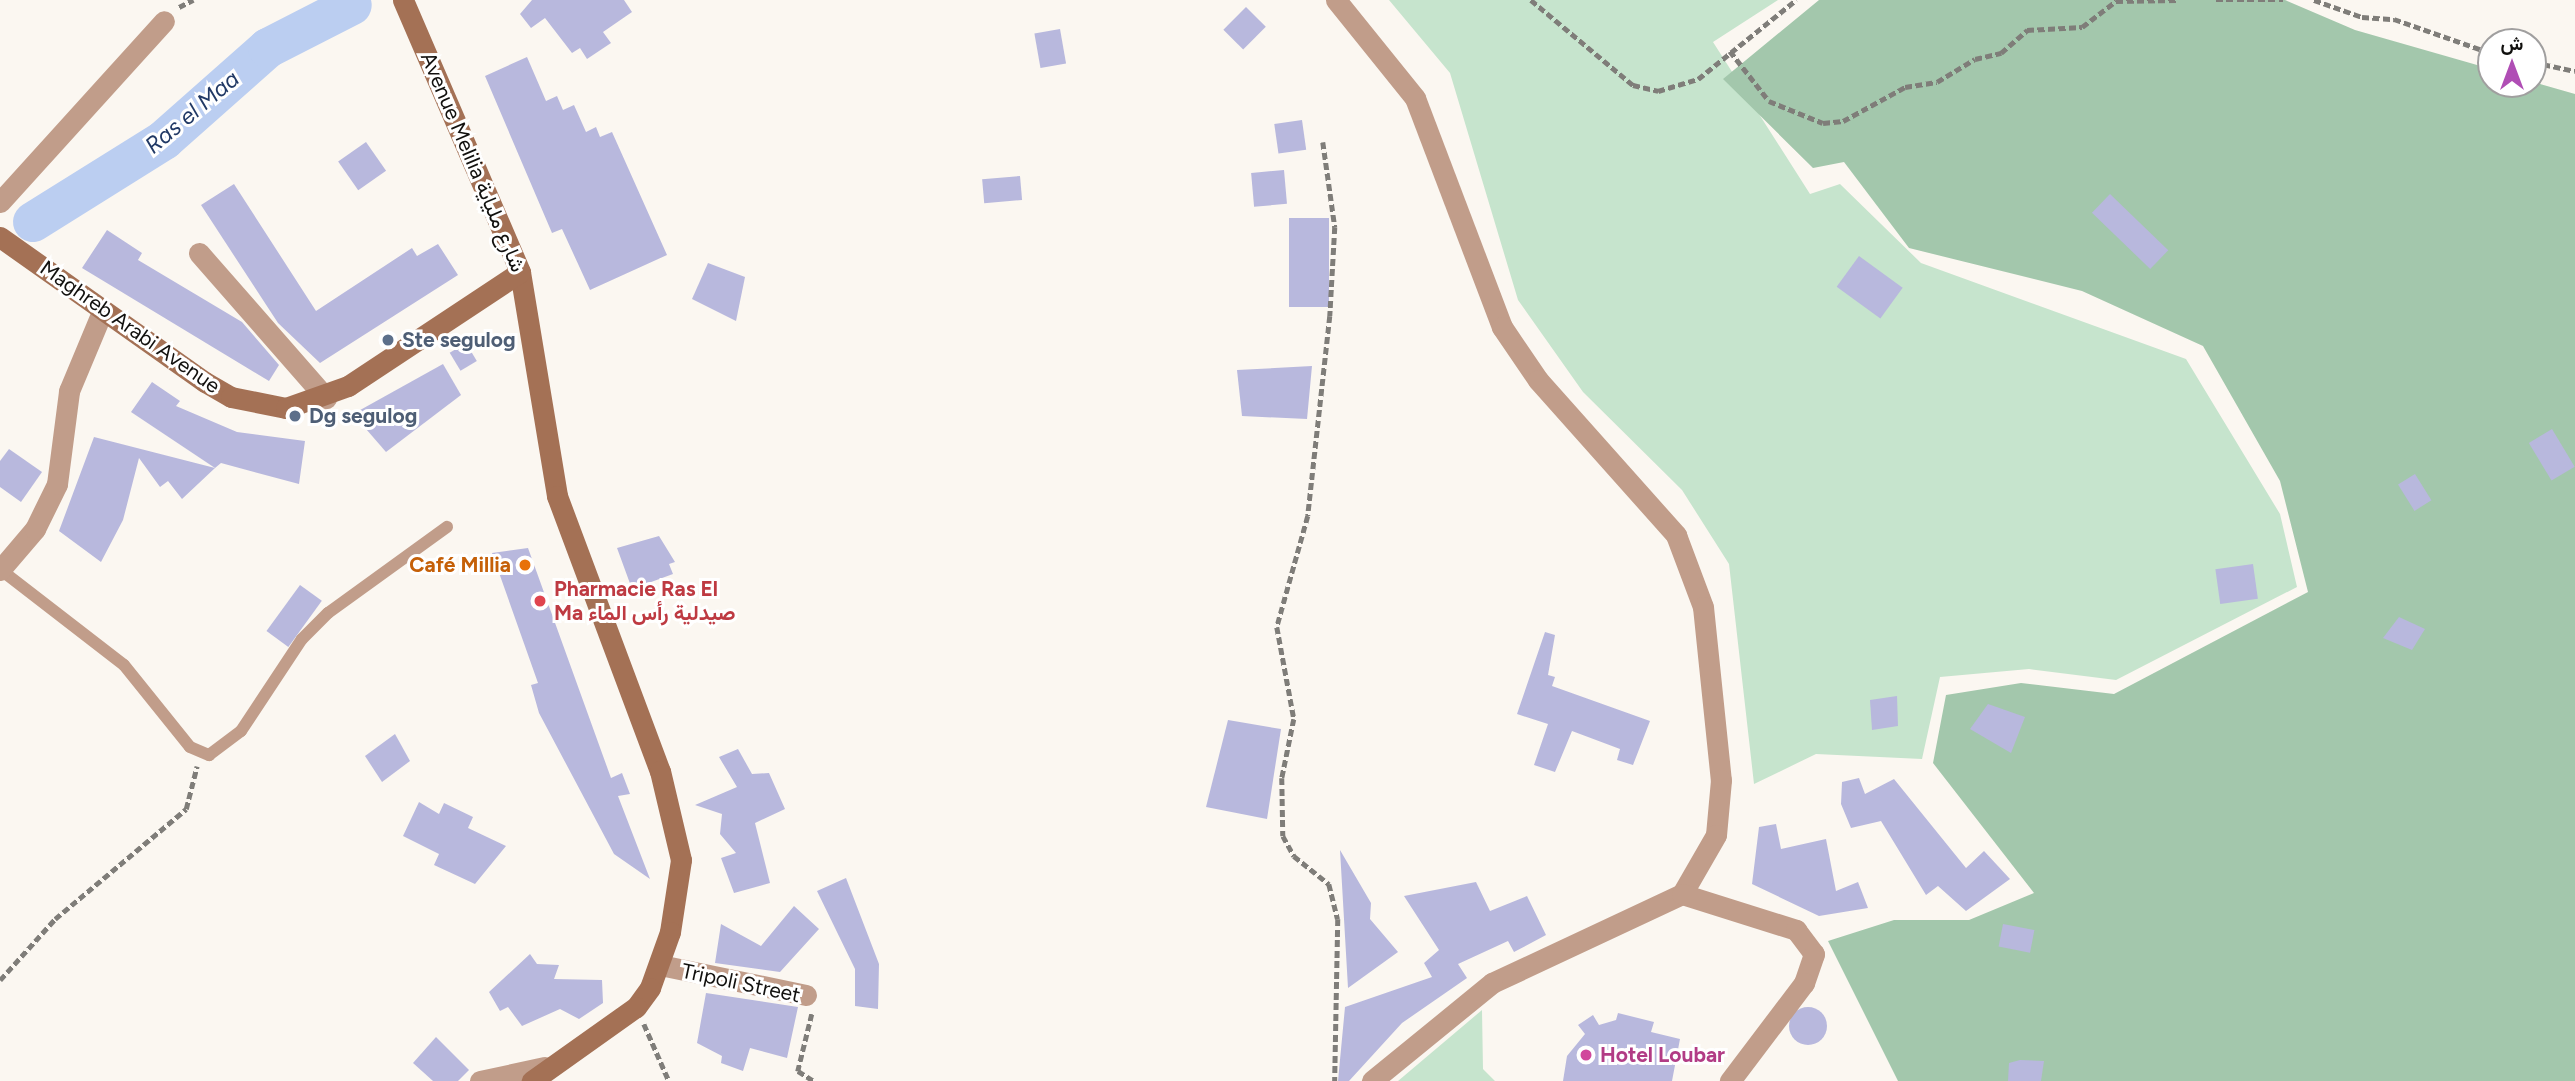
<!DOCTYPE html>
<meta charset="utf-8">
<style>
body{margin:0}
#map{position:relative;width:2575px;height:1081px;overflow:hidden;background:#fbf7f1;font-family:Figtree,Vazirmatn,sans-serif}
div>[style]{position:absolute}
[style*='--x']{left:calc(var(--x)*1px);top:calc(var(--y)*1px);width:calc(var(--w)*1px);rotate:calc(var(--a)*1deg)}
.green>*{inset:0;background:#c6e4cd}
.forest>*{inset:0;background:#a3c7ac}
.river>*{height:40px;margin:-20px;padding:0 20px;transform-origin:20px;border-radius:20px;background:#bbcef1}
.building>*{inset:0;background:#b8b8dd;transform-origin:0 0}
.round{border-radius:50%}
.path>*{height:4.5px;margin-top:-2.25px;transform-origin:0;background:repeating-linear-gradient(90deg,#7f7d79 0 7px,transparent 0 10.5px)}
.lane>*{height:12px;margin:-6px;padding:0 6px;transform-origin:6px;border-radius:6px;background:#c19d8a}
.street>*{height:21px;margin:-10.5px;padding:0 10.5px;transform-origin:10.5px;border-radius:10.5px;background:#c19d8a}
.secondary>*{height:21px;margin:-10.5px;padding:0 10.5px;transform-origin:10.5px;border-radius:10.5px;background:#a47155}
.dots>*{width:19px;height:19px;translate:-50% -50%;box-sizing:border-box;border:4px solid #fff;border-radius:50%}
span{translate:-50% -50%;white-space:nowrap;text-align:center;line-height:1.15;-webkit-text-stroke:6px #fff;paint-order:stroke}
.street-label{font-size:21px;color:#11100e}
.service-label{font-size:21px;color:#4e5e75;font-weight:700}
.left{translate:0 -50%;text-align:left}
.food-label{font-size:21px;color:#c56008;font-weight:700}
.right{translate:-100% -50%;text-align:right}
.health-label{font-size:21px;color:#be3a42;font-weight:700}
.hotel-label{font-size:21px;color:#b23c85;font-weight:700}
.water-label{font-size:23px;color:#213965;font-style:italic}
.north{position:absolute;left:2477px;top:28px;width:70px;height:70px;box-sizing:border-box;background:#fff;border:2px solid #a09f9f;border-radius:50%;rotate:0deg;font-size:19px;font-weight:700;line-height:28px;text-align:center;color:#11100e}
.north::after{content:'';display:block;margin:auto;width:24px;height:32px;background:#b04eb5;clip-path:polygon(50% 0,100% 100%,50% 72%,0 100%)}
</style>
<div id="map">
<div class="green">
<i style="clip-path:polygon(1389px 0,1778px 0,1713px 42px,1810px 194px,1840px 184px,1921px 263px,2186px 359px,2280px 514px,2297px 587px,2116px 680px,2029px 669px,1940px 677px,1922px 759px,1816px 754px,1754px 784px,1729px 564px,1682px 490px,1583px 392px,1518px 300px,1450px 73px)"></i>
<i style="clip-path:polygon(1482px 1010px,1483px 1069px,1495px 1081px,1398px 1081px)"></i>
</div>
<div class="forest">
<i style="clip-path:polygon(1819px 0,2285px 0,2355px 30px,2491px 69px,2491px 84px,2533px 82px,2575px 94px,2575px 1081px,1898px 1081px,1828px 941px,1894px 920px,1969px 920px,2034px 893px,1933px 763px,1946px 695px,2021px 683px,2114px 694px,2308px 592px,2280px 481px,2203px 346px,2082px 291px,1909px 248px,1844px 162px,1813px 168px,1723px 79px)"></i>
</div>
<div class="river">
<i style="--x:33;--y:222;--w:155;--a:-32"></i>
<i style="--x:164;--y:140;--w:139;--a:-41.5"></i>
<i style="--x:268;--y:48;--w:94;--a:-27.1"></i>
</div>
<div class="building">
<i style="clip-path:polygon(532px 0,624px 0,632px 12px,603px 32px,611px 43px,587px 59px,580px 48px,572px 53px,545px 18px,531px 28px,520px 14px)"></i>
<i style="left:1246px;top:7px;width:28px;height:32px;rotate:45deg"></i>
<i style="left:1060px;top:29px;width:35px;height:26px;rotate:80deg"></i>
<i style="clip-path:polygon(527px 57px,546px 101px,557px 96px,563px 110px,574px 105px,586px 132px,596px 127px,600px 137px,612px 132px,667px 255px,590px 290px,562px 229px,552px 233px,485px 76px)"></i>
<i style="left:1302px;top:120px;width:30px;height:28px;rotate:82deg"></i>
<i style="left:366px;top:142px;width:35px;height:34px;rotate:55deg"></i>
<i style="left:1284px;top:170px;width:34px;height:33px;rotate:85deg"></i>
<i style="left:1020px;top:176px;width:24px;height:38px;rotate:85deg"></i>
<i style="clip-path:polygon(234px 184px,316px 311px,412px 248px,417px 256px,438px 244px,458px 275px,320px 363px,278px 323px,201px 205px)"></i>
<i style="left:2110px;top:194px;width:81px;height:26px;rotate:44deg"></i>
<i style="left:1289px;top:218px;width:40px;height:89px"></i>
<i style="clip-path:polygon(107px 230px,142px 253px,138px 260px,242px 322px,279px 365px,269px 381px,82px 268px)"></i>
<i style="left:1859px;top:256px;width:54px;height:38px;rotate:36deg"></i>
<i style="clip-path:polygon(708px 263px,745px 277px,736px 321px,692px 299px)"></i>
<i style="left:466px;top:343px;width:21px;height:19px;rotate:59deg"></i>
<i style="clip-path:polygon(443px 364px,461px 395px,386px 452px,353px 414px)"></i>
<i style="clip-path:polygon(1312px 366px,1307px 419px,1242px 416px,1237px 370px)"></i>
<i style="clip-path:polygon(152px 382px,180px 401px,176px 406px,237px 432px,305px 441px,299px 484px,221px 463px,215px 468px,131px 412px)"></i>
<i style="left:2552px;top:429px;width:44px;height:27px;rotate:59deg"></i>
<i style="clip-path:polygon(94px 437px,215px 468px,182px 499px,168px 481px,160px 487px,139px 458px,123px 520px,101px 562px,59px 531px)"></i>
<i style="clip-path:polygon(9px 449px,42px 472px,21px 502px,0 487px,0 461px)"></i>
<i style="left:2415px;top:474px;width:31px;height:20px;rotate:58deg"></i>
<i style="clip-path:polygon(659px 536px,675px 562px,669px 564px,673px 574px,632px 589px,617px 548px)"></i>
<i style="clip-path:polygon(528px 548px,611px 778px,622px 773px,630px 794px,618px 796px,650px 879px,614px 854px,539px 713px,531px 685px,538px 683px,492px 553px)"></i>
<i style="left:2253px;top:564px;width:35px;height:38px;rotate:82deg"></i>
<i style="left:300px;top:585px;width:27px;height:57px;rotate:36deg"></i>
<i style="clip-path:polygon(2399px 617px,2425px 629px,2412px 650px,2383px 638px)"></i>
<i style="clip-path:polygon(1545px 632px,1555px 635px,1548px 675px,1555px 677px,1552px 686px,1650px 721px,1633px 765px,1617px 760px,1620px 749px,1572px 731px,1555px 772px,1534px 765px,1548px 724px,1517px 714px)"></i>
<i style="clip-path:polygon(1897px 696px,1898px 726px,1872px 730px,1870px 700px)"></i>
<i style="clip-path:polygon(1988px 704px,2025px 717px,2011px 753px,1970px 729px)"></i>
<i style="clip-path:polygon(1228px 720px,1281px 729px,1267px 819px,1206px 807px)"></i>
<i style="clip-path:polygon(395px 734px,410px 761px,382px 782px,365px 756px)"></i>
<i style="clip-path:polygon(738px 749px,752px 774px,769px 773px,785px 809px,755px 823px,770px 883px,734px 893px,721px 858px,736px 853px,720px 834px,722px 814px,695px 805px,737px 787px,719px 757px)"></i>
<i style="clip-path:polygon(1859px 778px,1865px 794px,1894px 779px,1966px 868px,1984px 851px,2010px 879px,1966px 911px,1938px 886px,1926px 895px,1881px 821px,1851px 828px,1841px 804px,1842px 782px)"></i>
<i style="clip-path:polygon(419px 802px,439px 814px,444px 803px,473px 817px,468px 828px,506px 846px,475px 884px,434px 865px,439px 854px,403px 836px)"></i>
<i style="clip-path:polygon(1776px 824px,1781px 849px,1826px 839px,1836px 891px,1858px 882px,1868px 908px,1819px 916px,1752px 884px,1759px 827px)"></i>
<i style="clip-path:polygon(1340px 850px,1371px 903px,1370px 919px,1398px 952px,1348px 988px)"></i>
<i style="clip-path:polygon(846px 878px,879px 964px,878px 1009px,855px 1006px,855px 969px,817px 891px)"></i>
<i style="clip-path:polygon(1476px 882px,1490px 911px,1527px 896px,1546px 935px,1514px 952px,1508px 941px,1458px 964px,1467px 978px,1402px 1023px,1349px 1081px,1338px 1081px,1345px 1007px,1432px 977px,1424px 963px,1439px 950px,1404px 896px)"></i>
<i style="clip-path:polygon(794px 906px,819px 929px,780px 972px,715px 963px,721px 924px,761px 946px)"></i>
<i style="left:2003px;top:924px;width:32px;height:23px;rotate:11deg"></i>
<i style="clip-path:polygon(530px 954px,537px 964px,559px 965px,554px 979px,602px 980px,603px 1003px,579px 1019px,560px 1009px,522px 1026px,508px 1007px,500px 1011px,489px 992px)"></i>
<i style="clip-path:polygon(706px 993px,798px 1007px,787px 1058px,750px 1048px,743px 1071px,721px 1063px,722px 1056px,697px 1043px)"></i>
<i class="round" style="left:1789px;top:1007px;width:38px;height:38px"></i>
<i style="clip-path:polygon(1618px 1013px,1654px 1022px,1651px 1032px,1680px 1039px,1672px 1081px,1563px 1081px,1567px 1056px,1585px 1034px,1578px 1025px,1593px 1015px,1599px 1025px,1616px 1020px)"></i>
<i style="clip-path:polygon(436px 1037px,469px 1070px,458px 1081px,433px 1081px,413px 1063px)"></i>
<i style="clip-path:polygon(2020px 1060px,2044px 1061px,2041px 1081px,2008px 1081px,2009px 1063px)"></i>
</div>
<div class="path">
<i style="--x:1531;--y:0;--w:133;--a:39.8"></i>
<i style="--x:1633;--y:85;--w:26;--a:13"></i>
<i style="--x:1658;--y:91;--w:42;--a:-16.7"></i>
<i style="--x:1698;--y:79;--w:126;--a:-38.9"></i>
<i style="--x:2216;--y:0;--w:67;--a:0"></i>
<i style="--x:2314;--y:0;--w:51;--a:19.5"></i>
<i style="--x:2362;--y:17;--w:32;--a:4"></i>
<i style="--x:2394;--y:19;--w:103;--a:19.3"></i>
<i style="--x:179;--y:7;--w:16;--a:-27"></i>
<i style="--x:1730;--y:51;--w:63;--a:52"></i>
<i style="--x:1769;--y:101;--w:58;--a:22.2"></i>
<i style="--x:1823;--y:123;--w:20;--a:-6"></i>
<i style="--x:1843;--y:121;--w:71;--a:-28.7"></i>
<i style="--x:1905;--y:87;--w:32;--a:-9"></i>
<i style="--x:1937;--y:82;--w:44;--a:-31.2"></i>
<i style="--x:1975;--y:59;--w:27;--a:-13"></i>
<i style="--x:2001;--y:53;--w:35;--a:-41"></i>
<i style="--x:2027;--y:30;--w:55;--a:-3.1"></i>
<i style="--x:2082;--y:27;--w:43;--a:-37.4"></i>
<i style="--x:2116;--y:1;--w:62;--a:-0.9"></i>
<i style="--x:2533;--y:62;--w:43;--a:12.1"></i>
<i style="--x:1323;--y:142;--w:86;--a:82"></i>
<i style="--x:1335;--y:227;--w:89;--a:93.2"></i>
<i style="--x:1330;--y:316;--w:201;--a:96.3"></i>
<i style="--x:1308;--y:516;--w:115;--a:105.6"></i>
<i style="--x:1277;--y:627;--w:94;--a:79.5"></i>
<i style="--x:1294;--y:719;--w:60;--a:101.5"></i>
<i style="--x:1282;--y:778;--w:58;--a:89"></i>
<i style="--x:1283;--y:836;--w:23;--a:61"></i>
<i style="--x:1294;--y:856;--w:45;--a:38.7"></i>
<i style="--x:1329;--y:884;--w:36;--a:76"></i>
<i style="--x:1338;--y:919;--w:162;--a:91.1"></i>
<i style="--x:0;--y:980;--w:82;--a:-48"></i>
<i style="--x:55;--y:919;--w:171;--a:-40"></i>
<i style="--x:186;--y:809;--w:44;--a:-75.7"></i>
<i style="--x:812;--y:1014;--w:59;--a:103.8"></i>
<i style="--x:798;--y:1071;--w:19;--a:32"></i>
<i style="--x:644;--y:1024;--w:62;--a:66.3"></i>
</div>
<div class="lane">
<i style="--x:1;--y:570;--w:155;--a:37.7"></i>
<i style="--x:124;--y:665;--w:105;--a:51.2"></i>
<i style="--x:190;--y:747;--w:21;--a:23"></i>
<i style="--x:209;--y:755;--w:40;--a:-37"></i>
<i style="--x:241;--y:731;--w:110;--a:-56.5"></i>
<i style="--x:302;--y:639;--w:37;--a:-45"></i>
<i style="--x:328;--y:613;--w:147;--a:-35.9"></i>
</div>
<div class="street">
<i style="--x:1336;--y:0;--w:126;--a:51.1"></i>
<i style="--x:1415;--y:98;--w:245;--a:69.2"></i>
<i style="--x:1502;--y:327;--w:64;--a:55.8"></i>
<i style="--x:1538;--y:380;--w:208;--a:48.3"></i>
<i style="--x:1676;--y:535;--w:77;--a:69.4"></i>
<i style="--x:1703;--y:607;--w:174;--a:84.1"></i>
<i style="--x:1721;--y:780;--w:55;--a:95.2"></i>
<i style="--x:1716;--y:835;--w:68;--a:120"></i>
<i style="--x:1682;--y:894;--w:210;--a:154.9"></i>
<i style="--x:1492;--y:983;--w:155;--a:140.8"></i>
<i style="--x:0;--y:202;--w:244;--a:-47.8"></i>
<i style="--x:199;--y:253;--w:193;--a:48.8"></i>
<i style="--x:0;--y:570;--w:54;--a:-49.5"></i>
<i style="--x:35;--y:529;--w:50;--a:-63.9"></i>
<i style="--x:57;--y:484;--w:94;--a:-82.6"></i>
<i style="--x:69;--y:391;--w:86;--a:-67.3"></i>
<i style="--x:1682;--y:894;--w:120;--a:17.5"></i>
<i style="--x:1796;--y:930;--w:30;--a:53"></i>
<i style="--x:1814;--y:954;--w:31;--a:109"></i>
<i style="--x:1804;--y:983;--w:123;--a:127.1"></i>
<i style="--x:660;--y:965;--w:149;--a:11.6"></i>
<i style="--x:480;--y:1081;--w:66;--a:-12.2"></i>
</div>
<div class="secondary">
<i style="--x:403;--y:0;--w:296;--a:66.7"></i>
<i style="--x:520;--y:272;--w:227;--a:80.6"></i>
<i style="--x:557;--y:496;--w:294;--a:69.5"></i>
<i style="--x:660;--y:771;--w:91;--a:76.7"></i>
<i style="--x:681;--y:860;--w:73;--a:98.7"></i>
<i style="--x:670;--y:932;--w:59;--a:109.7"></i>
<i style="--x:650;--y:988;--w:24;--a:126"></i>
<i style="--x:636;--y:1007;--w:128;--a:144.6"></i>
<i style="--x:0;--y:237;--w:251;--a:35.3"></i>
<i style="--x:205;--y:382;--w:30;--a:30"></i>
<i style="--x:231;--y:397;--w:56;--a:11.3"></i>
<i style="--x:286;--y:408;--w:66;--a:-19.5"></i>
<i style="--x:348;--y:386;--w:206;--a:-33.5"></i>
</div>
<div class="dots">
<i style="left:388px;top:340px;background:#5c6f8a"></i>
<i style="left:295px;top:416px;background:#5c6f8a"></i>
<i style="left:525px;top:565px;background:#e8710a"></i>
<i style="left:540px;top:601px;background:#e0444e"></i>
<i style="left:1586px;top:1055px;background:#d1479c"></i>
</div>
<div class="street-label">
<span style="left:473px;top:162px;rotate:67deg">Avenue Melilia شارع ملياية</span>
<span style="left:130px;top:327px;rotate:35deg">Maghreb Arabi Avenue</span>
<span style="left:741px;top:983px;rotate:12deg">Tripoli Street</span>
</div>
<div class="service-label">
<span class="left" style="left:402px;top:340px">Ste segulog</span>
<span class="left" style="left:309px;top:416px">Dg segulog</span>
</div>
<div class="food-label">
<span class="right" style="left:511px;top:565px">Café Millia</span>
</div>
<div class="health-label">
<span class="left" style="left:554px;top:601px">Pharmacie Ras El<br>Ma صيدلية رأس الماء</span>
</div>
<div class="hotel-label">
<span class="left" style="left:1600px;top:1055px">Hotel Loubar</span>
</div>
<div class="water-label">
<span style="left:192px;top:112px;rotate:-40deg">Ras el Maa</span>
</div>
<div class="north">ش</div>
</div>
